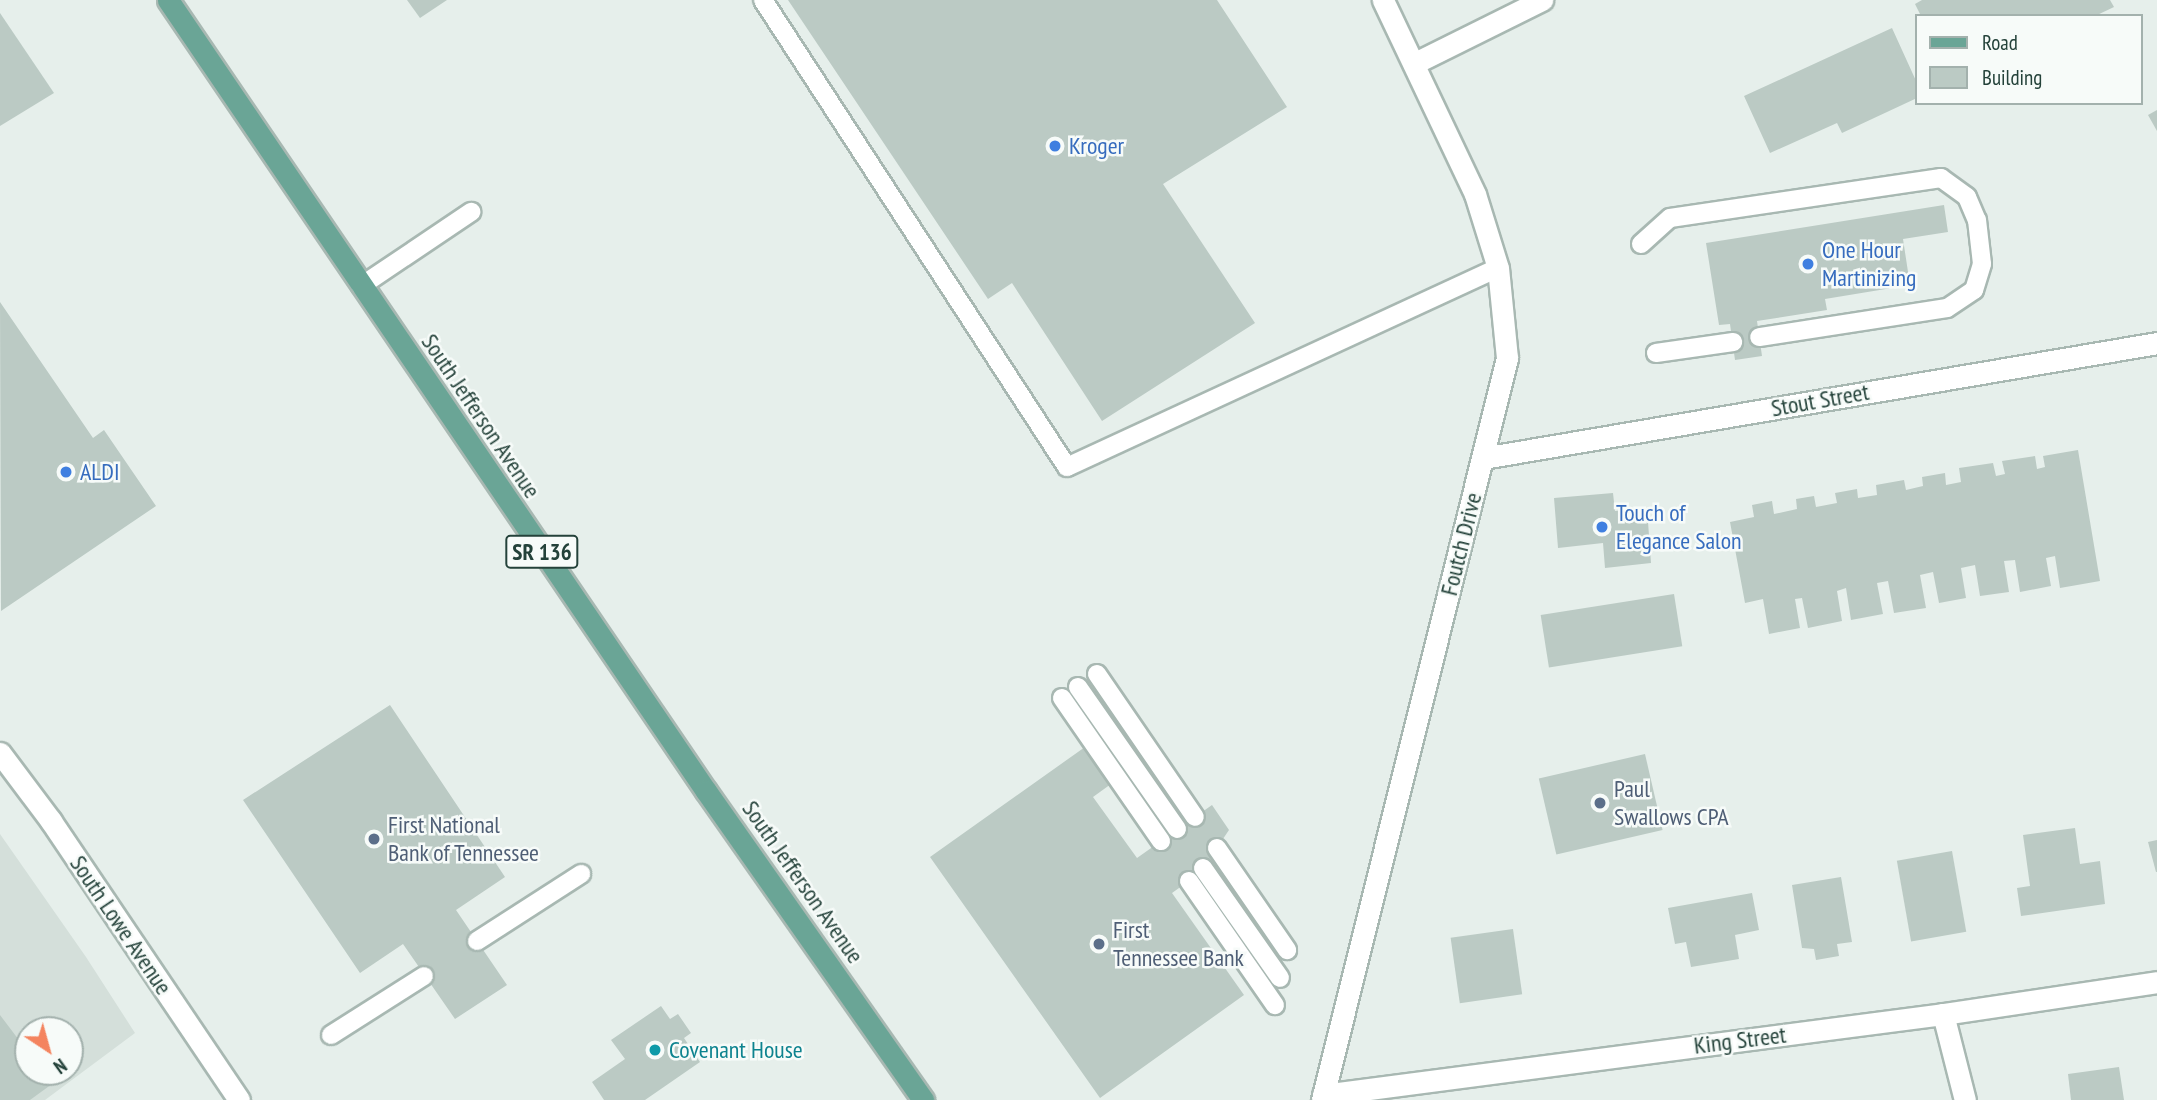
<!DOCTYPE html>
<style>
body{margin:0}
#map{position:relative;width:2157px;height:1100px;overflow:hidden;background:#e6efeb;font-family:"PT Sans Narrow",sans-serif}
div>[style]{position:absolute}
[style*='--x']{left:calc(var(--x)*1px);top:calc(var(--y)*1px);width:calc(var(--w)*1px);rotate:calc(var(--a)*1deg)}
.built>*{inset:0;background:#d4dfda}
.building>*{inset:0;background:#bbcac4;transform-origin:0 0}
.roads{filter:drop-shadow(2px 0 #a8b8b2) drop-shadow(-2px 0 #a8b8b2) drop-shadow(0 2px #a8b8b2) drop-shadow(0 -2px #a8b8b2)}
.service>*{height:18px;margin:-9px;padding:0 9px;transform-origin:9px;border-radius:9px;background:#fff}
.minor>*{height:21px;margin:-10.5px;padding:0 10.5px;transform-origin:10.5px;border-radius:10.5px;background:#fff}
.tertiary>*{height:21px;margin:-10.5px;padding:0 10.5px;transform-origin:10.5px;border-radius:10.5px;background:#fff}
.primary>*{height:21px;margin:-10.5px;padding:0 10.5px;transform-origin:10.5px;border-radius:10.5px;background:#6aa596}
.dots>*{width:19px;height:19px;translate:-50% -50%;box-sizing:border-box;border:4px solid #f7fbf9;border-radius:50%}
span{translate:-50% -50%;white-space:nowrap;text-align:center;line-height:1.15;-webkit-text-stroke:5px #f7fbf9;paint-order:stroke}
.shield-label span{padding:2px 5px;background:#f7fbf9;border:2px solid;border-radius:5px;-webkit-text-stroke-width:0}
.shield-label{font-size:23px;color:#24423a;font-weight:700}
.shop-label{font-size:24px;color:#366cbe}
.left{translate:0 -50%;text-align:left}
.street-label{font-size:24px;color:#24423a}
.service-label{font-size:24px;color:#4e5e75}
.culture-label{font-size:24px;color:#0d838f}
.legend{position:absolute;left:1915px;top:14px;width:228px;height:91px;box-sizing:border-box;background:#f7fbf9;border:2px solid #a3b1ad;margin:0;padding:9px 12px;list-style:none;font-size:21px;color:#24423a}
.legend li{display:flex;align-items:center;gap:14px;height:35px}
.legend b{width:35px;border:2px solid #a3b1ad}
.north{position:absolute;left:14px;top:1016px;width:70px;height:70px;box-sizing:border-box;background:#f7fbf9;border:2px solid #a3b1ad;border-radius:50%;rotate:144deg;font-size:19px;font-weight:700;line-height:28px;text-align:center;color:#24423a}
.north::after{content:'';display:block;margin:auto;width:24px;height:32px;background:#f4845f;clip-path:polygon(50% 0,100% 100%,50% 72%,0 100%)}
</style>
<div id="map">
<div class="built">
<i style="clip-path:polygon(evenodd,0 834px,86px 957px,135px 1033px,45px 1100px,0 1100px,0 834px,28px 1030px,70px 1030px,70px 1072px,28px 1072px,28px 1030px)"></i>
</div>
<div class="building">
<i style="clip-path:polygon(407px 0,447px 0,420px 18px)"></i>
<i style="clip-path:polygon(788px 0,1217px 0,1287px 107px,1163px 184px,1255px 323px,1102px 421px,1012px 283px,988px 299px)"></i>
<i style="clip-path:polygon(1922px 0,2110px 0,2114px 7px,2095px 16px,1921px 16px,1915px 4px)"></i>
<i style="clip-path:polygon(0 13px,54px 93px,0 126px)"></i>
<i style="clip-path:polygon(1892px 28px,1917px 83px,1917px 98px,1842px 133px,1837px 123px,1770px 153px,1744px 96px)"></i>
<i style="clip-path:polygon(2157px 110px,2157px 131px,2148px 115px)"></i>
<i style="clip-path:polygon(1944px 205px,1948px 232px,1903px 239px,1910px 285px,1825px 299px,1827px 310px,1757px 321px,1762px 356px,1735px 360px,1730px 324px,1719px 325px,1706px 243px)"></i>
<i style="clip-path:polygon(0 302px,93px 438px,104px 430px,156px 506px,1px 611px)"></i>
<i style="clip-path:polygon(2078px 450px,2100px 581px,2060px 588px,2055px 556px,2046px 558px,2051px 586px,2020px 592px,2015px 560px,2004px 561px,2009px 592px,1980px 596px,1975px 565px,1961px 568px,1966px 598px,1939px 603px,1933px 572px,1920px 575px,1926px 608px,1894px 613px,1888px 581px,1877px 583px,1883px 614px,1851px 620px,1846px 588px,1837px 591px,1842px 621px,1808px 628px,1802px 598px,1795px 599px,1800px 628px,1769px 634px,1763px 599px,1745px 603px,1730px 522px,1754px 517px,1752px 505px,1772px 501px,1774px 514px,1797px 509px,1796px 499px,1814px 496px,1816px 507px,1837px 503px,1835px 493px,1857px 489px,1858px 498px,1877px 495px,1876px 485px,1904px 480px,1906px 490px,1923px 486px,1922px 477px,1945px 473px,1946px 485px,1961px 482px,1959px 468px,1993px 463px,1996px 476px,2005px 474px,2002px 461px,2035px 456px,2037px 469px,2045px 467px,2043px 456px)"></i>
<i style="clip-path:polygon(1613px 493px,1615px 511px,1647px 508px,1651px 563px,1605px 568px,1603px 543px,1558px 548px,1554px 498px)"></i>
<i style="left:1674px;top:594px;width:53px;height:135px;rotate:81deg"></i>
<i style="clip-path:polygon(390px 705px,505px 877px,456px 910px,507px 985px,455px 1019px,403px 944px,360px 973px,243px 800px)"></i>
<i style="clip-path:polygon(1085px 747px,1111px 784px,1093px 797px,1137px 858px,1212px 805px,1229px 830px,1200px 873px,1172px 893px,1244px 995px,1100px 1098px,930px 857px)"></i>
<i style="left:1645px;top:754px;width:78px;height:109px;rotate:77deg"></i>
<i style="clip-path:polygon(2075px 828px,2080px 864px,2100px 861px,2105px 904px,2021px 916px,2017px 888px,2030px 886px,2023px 835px)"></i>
<i style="clip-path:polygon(2157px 840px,2157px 872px,2156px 872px,2148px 842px)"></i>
<i style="left:1952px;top:851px;width:82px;height:56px;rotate:80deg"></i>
<i style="clip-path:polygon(1841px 877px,1852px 942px,1837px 944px,1839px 956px,1816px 960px,1814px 949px,1802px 948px,1792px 885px)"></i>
<i style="clip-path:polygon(1752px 893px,1759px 930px,1735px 935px,1739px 959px,1691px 967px,1686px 942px,1675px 944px,1668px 908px)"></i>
<i style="left:1513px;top:929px;width:66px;height:63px;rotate:82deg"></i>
<i style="clip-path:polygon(661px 1006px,670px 1019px,678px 1014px,691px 1033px,684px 1038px,700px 1062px,645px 1100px,604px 1100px,592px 1082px,625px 1059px,611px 1040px)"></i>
<i style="clip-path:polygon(0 1015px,28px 1052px,28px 1072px,43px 1072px,52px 1084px,30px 1100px,0 1100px)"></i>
<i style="clip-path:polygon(2119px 1067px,2124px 1100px,2071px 1100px,2068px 1074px)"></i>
</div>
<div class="roads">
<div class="service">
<i style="--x:763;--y:0;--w:557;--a:56.94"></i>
<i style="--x:1067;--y:467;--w:475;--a:-24.8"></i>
<i style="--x:1641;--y:244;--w:39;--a:-42"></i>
<i style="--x:1670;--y:218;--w:274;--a:-8.4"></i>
<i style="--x:1941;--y:178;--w:32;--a:36"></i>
<i style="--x:1967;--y:197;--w:25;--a:67"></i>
<i style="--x:1977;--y:220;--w:44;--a:83.5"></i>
<i style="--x:1982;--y:264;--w:27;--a:107"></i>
<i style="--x:1974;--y:290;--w:32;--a:146"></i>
<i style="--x:1947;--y:308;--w:190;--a:171.2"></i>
<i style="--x:361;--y:286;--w:133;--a:-33.9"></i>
<i style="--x:1656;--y:353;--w:78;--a:-8.1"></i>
<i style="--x:1097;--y:674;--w:173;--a:55.6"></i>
<i style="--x:1078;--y:687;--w:173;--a:55.1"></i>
<i style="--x:1062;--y:698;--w:174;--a:55.3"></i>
<i style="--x:1217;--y:848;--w:124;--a:55.5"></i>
<i style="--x:1203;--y:868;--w:134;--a:55"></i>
<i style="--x:1189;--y:881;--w:151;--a:55.3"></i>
<i style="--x:477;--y:941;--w:124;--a:-32.8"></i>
<i style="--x:331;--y:1035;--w:110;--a:-32.4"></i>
</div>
<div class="minor">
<i style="--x:1415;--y:63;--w:142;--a:-26.4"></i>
<i style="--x:1483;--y:458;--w:684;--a:-9.68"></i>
<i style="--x:1943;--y:1014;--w:89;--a:75.7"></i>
<i style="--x:1323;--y:1095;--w:625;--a:-7.44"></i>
<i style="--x:1943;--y:1014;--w:216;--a:-8.5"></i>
<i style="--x:1322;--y:1100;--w:765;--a:-76"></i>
<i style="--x:1507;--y:358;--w:90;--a:-95.7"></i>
<i style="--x:1498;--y:268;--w:77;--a:-107.3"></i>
<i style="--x:1475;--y:194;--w:215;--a:-115.4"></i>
</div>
<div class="tertiary">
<i style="--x:0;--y:753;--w:85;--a:53.1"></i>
<i style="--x:51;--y:821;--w:336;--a:56"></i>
</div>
<div class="primary">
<i style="--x:168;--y:0;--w:957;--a:55.78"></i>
<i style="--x:706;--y:791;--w:378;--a:54.9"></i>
</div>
</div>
<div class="dots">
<i style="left:1055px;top:146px;background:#3f7fe0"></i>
<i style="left:1808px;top:264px;background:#3f7fe0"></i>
<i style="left:66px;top:472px;background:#3f7fe0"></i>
<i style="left:1602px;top:527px;background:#3f7fe0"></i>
<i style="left:1600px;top:803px;background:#5c6f8a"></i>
<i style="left:374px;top:839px;background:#5c6f8a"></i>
<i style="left:1099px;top:944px;background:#5c6f8a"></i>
<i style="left:655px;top:1050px;background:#0f9aa8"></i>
</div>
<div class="shield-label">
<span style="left:542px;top:552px">SR 136</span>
</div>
<div class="shop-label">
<span class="left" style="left:1069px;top:146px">Kroger</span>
<span class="left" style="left:1822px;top:264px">One Hour<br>Martinizing</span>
<span class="left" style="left:80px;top:472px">ALDI</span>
<span class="left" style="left:1616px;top:527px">Touch of<br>Elegance Salon</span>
</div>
<div class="street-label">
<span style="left:1820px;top:400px;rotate:-10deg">Stout Street</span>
<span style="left:481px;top:416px;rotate:56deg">South Jefferson Avenue</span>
<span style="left:1461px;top:544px;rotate:-76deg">Foutch Drive</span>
<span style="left:803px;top:882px;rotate:55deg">South Jefferson Avenue</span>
<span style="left:121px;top:925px;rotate:56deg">South Lowe Avenue</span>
<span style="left:1740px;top:1040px;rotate:-7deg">King Street</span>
</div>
<div class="service-label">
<span class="left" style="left:1614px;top:803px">Paul<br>Swallows CPA</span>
<span class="left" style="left:388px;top:839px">First National<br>Bank of Tennessee</span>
<span class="left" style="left:1113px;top:944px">First<br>Tennessee Bank</span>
</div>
<div class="culture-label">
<span class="left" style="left:669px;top:1050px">Covenant House</span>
</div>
<ul class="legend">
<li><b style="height:9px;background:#6aa596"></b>Road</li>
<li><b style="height:19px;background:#bbcac4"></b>Building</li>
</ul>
<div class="north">N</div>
</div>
